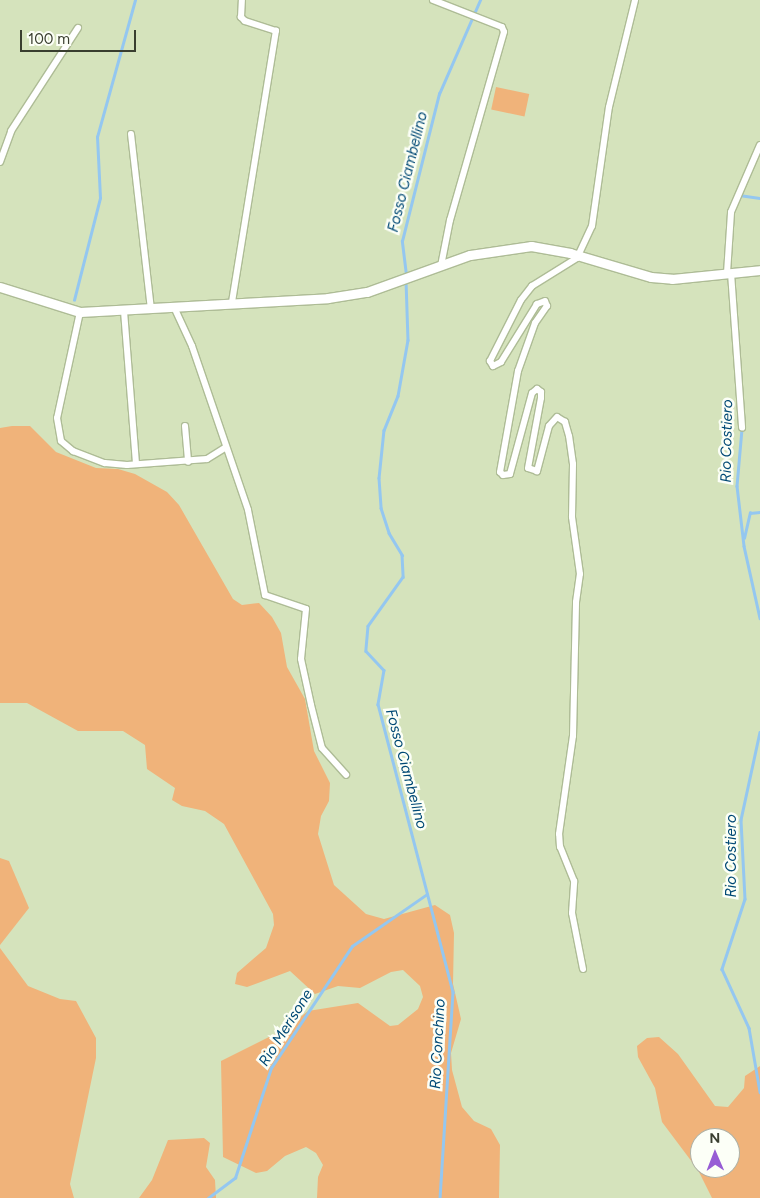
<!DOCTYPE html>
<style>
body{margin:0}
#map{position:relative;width:760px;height:1198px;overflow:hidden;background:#d5e3bc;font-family:Figtree,sans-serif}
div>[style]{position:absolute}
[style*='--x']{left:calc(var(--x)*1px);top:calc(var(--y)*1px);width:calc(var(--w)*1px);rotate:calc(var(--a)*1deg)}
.green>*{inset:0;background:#f0b37a;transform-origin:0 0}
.stream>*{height:2.5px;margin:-1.25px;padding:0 1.25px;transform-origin:1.25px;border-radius:1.25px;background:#94c7f0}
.roads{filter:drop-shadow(1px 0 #aebc96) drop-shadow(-1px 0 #aebc96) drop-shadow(0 1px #aebc96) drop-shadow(0 -1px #aebc96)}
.minor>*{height:6px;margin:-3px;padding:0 3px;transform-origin:3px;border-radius:3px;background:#fff}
.secondary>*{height:9px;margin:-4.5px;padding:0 4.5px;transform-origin:4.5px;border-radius:4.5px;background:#fff}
span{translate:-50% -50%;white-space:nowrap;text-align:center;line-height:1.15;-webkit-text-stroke:5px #fcfff7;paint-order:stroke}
.water-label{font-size:15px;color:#004975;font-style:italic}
.north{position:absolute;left:690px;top:1128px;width:50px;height:50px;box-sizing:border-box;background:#fcfff7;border:1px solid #aeb2a7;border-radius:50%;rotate:359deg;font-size:14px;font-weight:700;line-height:20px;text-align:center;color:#393e2f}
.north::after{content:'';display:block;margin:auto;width:18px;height:22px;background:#975dd5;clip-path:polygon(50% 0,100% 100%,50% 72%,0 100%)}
.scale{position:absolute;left:20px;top:30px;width:116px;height:22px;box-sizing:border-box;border:2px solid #393e2f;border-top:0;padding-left:6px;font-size:15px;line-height:18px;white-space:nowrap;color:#393e2f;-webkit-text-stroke:4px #fcfff7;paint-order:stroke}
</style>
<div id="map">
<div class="green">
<i style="left:496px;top:87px;width:34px;height:23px;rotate:12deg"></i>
<i style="clip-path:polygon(12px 426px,30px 426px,56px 452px,96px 468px,118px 469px,135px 474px,167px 492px,179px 505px,233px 599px,242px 605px,259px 603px,272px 617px,281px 633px,287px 667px,305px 699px,314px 751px,330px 783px,329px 801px,321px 816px,318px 834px,334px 885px,366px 914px,384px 919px,435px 905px,450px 915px,454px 933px,453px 984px,461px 1019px,451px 1053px,452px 1070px,462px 1107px,474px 1121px,491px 1129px,500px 1145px,499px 1198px,317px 1198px,318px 1177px,323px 1165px,316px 1153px,306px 1147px,285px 1156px,267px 1171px,256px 1173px,223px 1157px,221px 1061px,287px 1028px,308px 1011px,358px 1003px,390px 1026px,398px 1025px,418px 1009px,423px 997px,420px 986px,403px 970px,391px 972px,360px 988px,338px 986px,315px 994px,290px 971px,247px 987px,235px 984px,237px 973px,266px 948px,274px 925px,273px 914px,224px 824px,205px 811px,182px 806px,172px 800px,175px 788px,147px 769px,145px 745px,123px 731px,78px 731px,27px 703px,0 703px,0 428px)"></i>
<i style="clip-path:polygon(0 858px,9px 861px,29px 908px,0 945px)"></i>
<i style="clip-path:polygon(0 948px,28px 986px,60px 999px,76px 1001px,96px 1038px,96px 1058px,70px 1184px,74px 1198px,0 1198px)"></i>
<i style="clip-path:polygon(evenodd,659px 1037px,678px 1054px,715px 1106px,728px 1107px,744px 1088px,745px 1076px,760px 1066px,760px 1198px,712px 1198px,698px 1170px,662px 1122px,655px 1088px,638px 1057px,637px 1046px,647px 1038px,659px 1037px,700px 1138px,730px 1138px,730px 1168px,700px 1168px,700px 1138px)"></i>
<i style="clip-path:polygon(204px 1138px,210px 1143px,206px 1167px,215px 1180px,216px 1198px,139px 1198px,152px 1180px,168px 1140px)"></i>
</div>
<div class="stream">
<i style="--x:739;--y:195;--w:21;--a:8"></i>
<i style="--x:406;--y:275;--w:34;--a:-97"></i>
<i style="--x:402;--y:241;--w:152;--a:-75.9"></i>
<i style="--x:439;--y:94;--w:103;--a:-66.4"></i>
<i style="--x:406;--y:280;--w:60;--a:88.1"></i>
<i style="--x:408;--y:340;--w:57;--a:100.1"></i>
<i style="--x:398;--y:396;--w:37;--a:112"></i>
<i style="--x:384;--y:430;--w:48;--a:95.9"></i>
<i style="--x:379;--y:478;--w:30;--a:86"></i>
<i style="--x:381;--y:508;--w:26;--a:72"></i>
<i style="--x:389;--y:533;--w:26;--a:59"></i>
<i style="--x:402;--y:555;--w:22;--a:87"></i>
<i style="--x:403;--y:577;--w:60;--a:125.5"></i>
<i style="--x:368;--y:626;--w:25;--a:95"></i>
<i style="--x:366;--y:651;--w:26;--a:47"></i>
<i style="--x:384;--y:670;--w:35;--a:100"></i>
<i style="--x:378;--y:704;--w:298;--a:75.4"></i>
<i style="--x:453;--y:992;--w:206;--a:93.6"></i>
<i style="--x:74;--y:300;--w:105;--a:-75.7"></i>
<i style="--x:100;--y:198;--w:61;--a:-92.8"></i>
<i style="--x:97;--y:137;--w:142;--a:-74.5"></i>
<i style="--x:742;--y:429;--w:57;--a:95"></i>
<i style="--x:737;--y:486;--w:60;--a:83.3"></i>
<i style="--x:744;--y:546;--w:74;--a:77.5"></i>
<i style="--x:744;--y:538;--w:26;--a:-77"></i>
<i style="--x:750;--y:513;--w:10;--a:-6"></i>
<i style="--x:760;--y:732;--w:90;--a:102.2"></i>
<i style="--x:741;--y:820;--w:79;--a:87.1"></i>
<i style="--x:745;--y:899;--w:74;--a:108.2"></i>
<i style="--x:722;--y:969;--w:65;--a:65.4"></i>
<i style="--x:749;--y:1028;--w:65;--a:80.2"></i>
<i style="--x:208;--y:1198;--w:34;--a:-37"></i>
<i style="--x:235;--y:1178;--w:116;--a:-71.9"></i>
<i style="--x:271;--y:1068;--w:146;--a:-56.4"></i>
<i style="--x:352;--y:946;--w:91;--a:-34.7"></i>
</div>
<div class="roads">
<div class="minor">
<i style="--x:433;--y:0;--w:74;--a:21.4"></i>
<i style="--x:502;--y:27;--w:5;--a:68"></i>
<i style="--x:504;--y:32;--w:196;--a:106"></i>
<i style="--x:450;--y:220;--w:47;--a:101.1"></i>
<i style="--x:131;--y:134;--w:176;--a:83.5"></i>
<i style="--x:0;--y:162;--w:33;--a:-70"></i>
<i style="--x:11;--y:131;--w:123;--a:-57"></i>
<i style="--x:727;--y:273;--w:61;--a:-86.2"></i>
<i style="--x:731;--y:212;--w:73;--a:-66.6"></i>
<i style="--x:731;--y:273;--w:155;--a:85.9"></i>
<i style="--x:232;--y:302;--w:275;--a:-80.8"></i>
<i style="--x:276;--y:31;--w:33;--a:-162"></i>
<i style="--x:245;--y:21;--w:6;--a:-135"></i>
<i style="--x:241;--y:17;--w:17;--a:-87"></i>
<i style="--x:174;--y:307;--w:43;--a:65.2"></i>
<i style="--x:192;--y:346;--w:173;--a:71.1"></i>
<i style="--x:248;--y:510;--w:87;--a:78.7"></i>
<i style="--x:265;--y:595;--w:43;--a:18.9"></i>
<i style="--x:306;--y:609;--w:50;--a:95.7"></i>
<i style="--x:301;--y:659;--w:47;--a:77.7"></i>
<i style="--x:311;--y:705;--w:44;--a:75.7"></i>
<i style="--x:322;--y:748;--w:36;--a:48"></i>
<i style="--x:124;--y:311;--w:153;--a:85.5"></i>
<i style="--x:80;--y:312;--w:108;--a:102.2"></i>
<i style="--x:57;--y:418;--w:23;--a:80"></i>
<i style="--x:61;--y:441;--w:16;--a:40"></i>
<i style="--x:73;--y:451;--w:34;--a:21"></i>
<i style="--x:105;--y:463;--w:22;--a:5"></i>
<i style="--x:127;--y:465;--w:80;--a:-4.3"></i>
<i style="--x:207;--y:459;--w:22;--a:-32"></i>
<i style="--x:185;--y:426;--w:36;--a:85"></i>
<i style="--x:583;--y:969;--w:57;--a:-101.1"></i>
<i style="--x:572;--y:913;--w:32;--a:-86"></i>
<i style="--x:574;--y:881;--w:37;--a:-112"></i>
<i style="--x:560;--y:847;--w:13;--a:-94"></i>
<i style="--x:559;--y:834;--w:99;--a:-81.9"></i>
<i style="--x:573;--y:736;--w:134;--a:-88.7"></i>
<i style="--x:576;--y:602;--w:28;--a:-82"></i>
<i style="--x:580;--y:574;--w:58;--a:-98"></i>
<i style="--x:572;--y:517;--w:53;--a:-88.9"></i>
<i style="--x:573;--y:464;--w:28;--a:-98"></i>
<i style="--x:569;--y:436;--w:15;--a:-106"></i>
<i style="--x:565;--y:422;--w:9;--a:-148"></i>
<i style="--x:557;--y:417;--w:12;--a:132"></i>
<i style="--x:549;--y:426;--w:47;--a:104.9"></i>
<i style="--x:537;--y:471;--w:9;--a:-162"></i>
<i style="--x:528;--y:468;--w:71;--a:-79.5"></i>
<i style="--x:541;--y:398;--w:6;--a:-90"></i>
<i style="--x:541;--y:392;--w:5;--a:-143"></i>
<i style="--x:537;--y:389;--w:6;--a:141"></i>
<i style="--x:532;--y:393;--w:84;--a:105.2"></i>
<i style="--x:510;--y:474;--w:7;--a:172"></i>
<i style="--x:503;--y:475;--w:4;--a:-135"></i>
<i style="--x:500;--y:472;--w:103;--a:-79.9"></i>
<i style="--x:518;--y:371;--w:51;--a:-70.5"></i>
<i style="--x:535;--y:323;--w:21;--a:-55"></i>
<i style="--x:547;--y:306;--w:5;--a:-112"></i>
<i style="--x:545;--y:301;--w:9;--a:159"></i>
<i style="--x:537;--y:304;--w:68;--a:121.8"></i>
<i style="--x:501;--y:362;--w:9;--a:153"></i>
<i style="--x:493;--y:366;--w:6;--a:-121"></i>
<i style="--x:490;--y:361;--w:68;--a:-63.1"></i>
<i style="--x:521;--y:300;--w:18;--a:-52"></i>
<i style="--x:532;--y:286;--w:53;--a:-31.9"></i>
<i style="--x:577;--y:258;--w:35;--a:-65"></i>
<i style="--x:592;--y:226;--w:120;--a:-81.9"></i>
<i style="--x:609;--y:107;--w:110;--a:-76.3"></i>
</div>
<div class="secondary">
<i style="--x:0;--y:287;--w:84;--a:17.4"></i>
<i style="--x:80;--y:312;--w:248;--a:-3.2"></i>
<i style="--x:328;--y:298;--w:39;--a:-9"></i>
<i style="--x:367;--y:292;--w:109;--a:-19.8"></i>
<i style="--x:470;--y:255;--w:62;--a:-8.4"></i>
<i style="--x:531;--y:246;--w:40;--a:10"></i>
<i style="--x:570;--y:253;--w:84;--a:16.5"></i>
<i style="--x:651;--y:277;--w:21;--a:5"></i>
<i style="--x:672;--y:279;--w:88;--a:-5.8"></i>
</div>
</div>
<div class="water-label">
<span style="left:408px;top:172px;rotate:-76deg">Fosso Ciambellino</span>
<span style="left:727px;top:441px;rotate:-89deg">Rio Costiero</span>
<span style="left:406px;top:769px;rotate:75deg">Fosso Ciambellino</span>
<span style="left:732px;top:856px;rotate:-90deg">Rio Costiero</span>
<span style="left:286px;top:1028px;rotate:-58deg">Rio Merisone</span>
<span style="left:438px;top:1044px;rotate:-87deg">Rio Conchino</span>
</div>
<div class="north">N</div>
<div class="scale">100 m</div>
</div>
